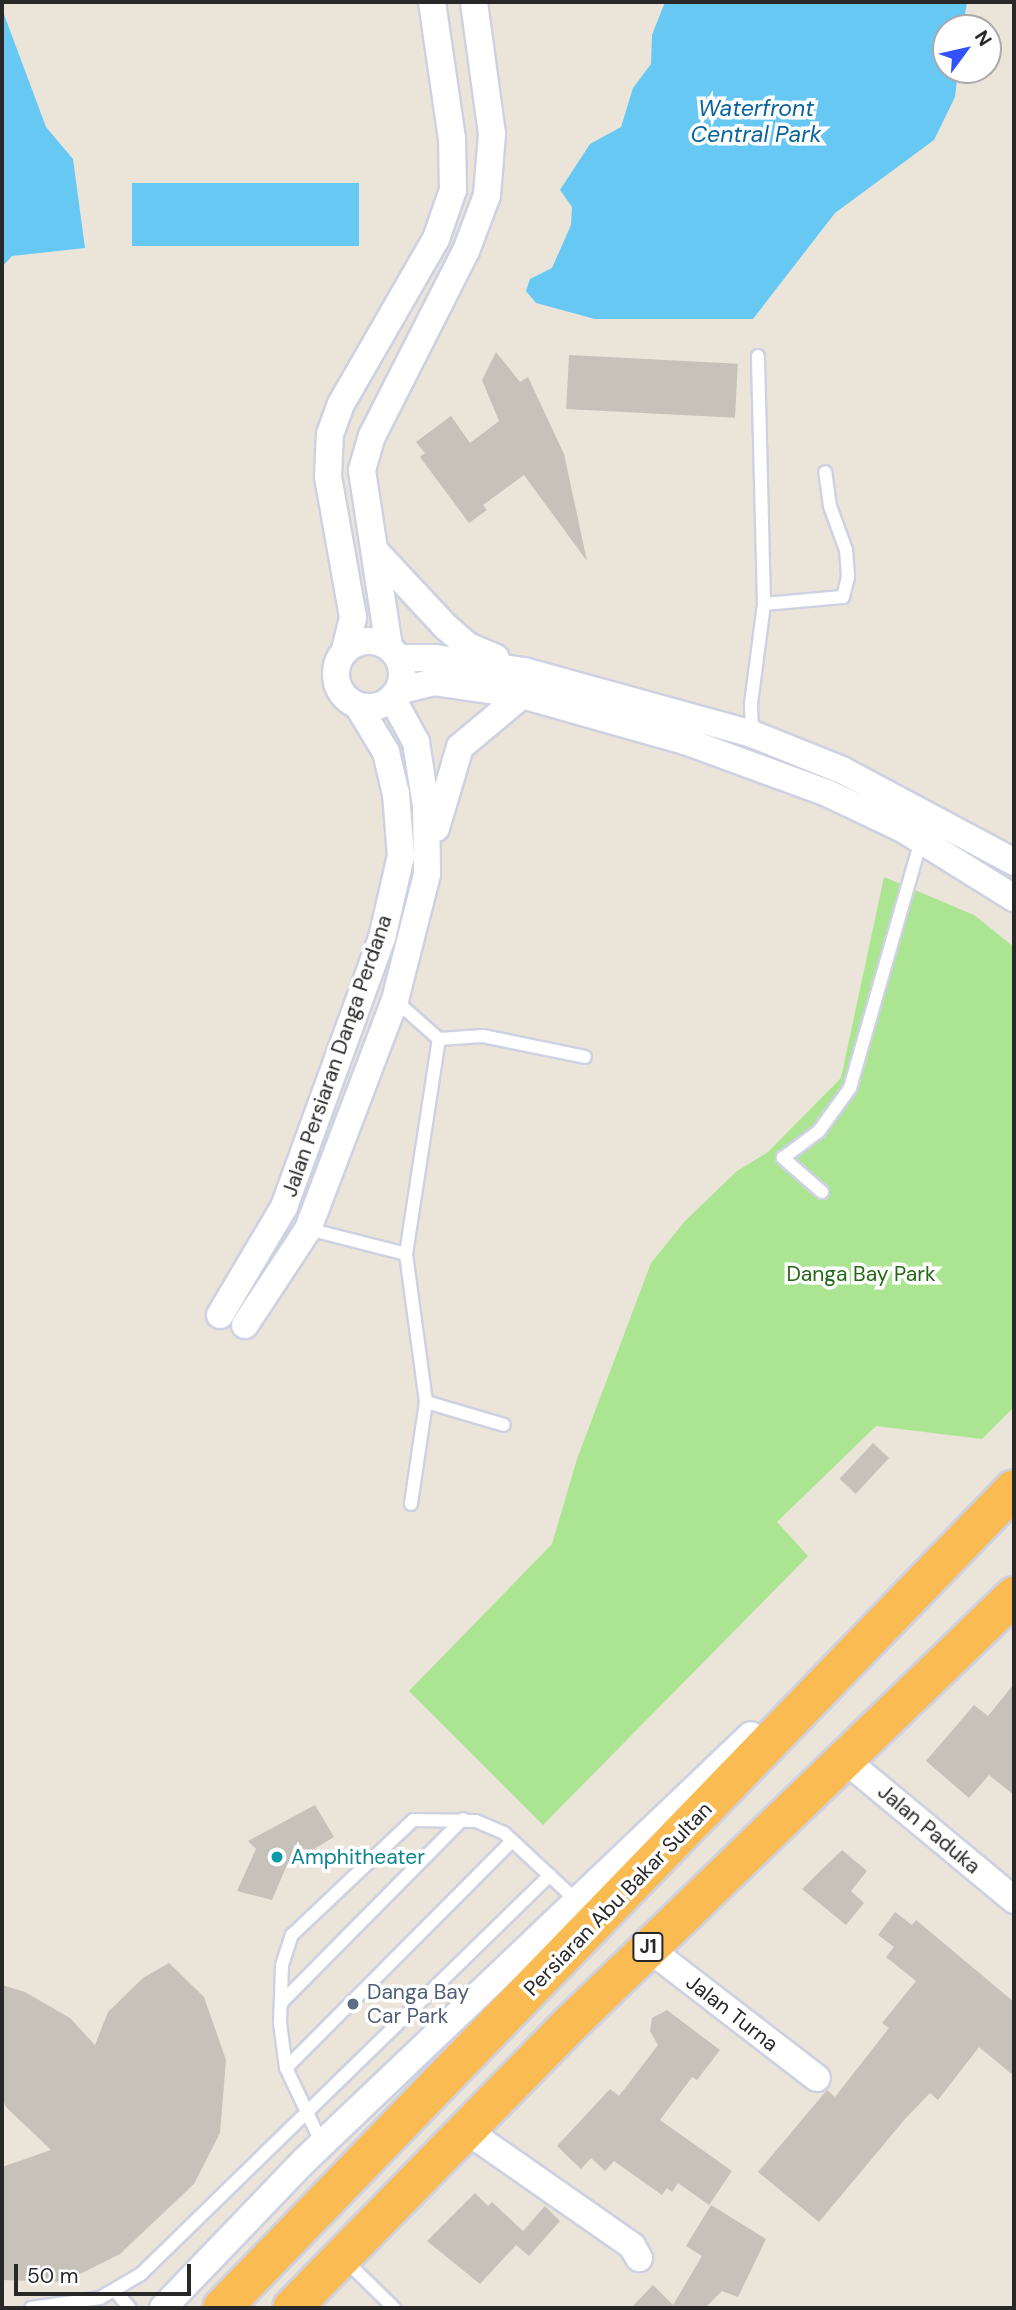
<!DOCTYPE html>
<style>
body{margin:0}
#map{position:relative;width:1016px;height:2310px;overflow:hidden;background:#ebe4d9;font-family:"DM Sans",sans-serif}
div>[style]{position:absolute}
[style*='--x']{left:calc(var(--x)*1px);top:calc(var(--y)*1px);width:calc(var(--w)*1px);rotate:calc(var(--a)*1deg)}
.green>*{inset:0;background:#abe592}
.water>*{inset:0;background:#66c8f3;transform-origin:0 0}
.building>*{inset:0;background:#c6c1b9;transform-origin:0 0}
.roads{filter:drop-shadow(2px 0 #ced1e2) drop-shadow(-2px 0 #ced1e2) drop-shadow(0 2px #ced1e2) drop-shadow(0 -2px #ced1e2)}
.service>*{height:12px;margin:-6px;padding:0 6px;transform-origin:6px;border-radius:6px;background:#fff}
.minor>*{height:26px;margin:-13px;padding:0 13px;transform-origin:13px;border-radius:13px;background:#fff}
.minor>.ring{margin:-13px;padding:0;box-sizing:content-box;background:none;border:26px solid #fff;border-radius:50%}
.trunk>*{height:38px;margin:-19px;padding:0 19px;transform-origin:19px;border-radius:19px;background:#fabc52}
.dots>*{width:19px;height:19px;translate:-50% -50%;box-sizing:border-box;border:4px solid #fff;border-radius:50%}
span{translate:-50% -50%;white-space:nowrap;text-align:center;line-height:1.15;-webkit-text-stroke:7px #fff;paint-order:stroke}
.shield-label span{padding:2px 5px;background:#fff;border:2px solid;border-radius:5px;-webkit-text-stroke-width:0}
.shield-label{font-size:19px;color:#282828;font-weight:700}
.street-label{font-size:21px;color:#282828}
.park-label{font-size:21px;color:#246716}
.culture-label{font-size:21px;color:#0d838f}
.left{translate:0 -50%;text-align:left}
.service-label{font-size:21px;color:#4e5e75}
.water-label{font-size:23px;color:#08649c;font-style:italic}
.frame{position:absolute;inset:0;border:4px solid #282828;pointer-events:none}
.north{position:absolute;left:932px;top:14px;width:70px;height:70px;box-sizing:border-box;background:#fff;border:2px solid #a9a9a9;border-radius:50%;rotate:57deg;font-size:19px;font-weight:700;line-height:28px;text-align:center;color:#282828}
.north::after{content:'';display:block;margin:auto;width:24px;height:32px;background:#3251ff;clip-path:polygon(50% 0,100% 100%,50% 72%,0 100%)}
.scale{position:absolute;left:14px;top:2264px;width:177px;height:32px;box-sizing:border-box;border:4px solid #282828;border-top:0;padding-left:9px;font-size:21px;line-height:24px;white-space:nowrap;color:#282828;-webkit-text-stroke:5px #fff;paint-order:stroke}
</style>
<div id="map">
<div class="green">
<i style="clip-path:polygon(884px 877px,974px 915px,1014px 947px,1014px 1407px,982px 1439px,876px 1426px,777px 1522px,808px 1556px,543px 1825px,409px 1691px,552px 1544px,577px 1459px,651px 1263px,685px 1221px,737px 1171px,768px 1152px,841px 1078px)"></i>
</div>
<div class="water">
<i style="clip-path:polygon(665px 2px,967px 2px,963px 28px,946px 28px,946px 70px,958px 70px,955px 97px,934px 140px,835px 213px,753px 319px,595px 319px,536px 303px,526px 291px,530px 279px,552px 268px,571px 225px,572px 207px,560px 190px,590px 144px,621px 127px,633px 88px,651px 64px,652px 35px)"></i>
<i style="clip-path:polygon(2px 9px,46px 127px,73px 159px,85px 248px,12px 256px,2px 267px)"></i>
<i style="left:132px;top:183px;width:227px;height:63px"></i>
</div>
<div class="building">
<i style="clip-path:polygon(496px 352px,520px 382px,528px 377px,564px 454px,587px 561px,524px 475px,483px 505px,487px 510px,469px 523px,420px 457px,425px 453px,416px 442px,451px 416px,470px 443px,499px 421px,482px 380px)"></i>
<i style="left:569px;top:355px;width:169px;height:54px;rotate:3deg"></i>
<i style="left:873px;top:1443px;width:22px;height:49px;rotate:43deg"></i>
<i style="clip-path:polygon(1014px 1684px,1014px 1795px,989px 1775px,969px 1798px,926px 1761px,974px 1705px,988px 1716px)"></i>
<i style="clip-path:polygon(315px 1805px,334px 1837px,287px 1865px,272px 1900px,237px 1891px,256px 1849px,248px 1841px)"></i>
<i style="clip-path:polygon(842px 1850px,867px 1871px,851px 1891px,864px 1903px,846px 1925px,802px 1889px)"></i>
<i style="clip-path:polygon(895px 1912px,912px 1925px,916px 1920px,1014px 2002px,1014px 2076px,979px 2047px,938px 2100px,930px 2093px,905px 2119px,819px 2222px,758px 2172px,827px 2090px,835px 2097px,889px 2028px,882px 2023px,916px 1981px,886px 1957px,894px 1947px,878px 1935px)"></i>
<i style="clip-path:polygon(169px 1963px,204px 1997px,226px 2060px,220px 2133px,194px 2184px,120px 2254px,64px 2282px,2px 2280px,2px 2167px,51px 2150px,6px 2107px,2px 2097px,2px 1985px,25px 1992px,70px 2018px,95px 2045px,108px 2012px,143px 1978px)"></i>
<i style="clip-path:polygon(667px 2010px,720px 2050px,697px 2080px,692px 2077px,660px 2120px,732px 2171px,709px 2205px,678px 2183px,672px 2192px,667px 2188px,662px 2195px,614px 2161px,605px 2171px,591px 2158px,581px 2169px,557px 2146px,610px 2089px,619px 2096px,658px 2045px,650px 2031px,652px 2018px)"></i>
<i style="clip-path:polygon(475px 2193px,488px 2206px,492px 2202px,523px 2231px,545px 2206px,560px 2221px,529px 2256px,516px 2245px,480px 2284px,427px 2241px)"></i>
<i style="clip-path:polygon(711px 2205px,766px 2239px,738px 2297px,722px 2291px,705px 2308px,631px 2308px,653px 2285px,673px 2305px,702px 2256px,686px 2246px)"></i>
</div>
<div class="roads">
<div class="service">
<i style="--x:764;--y:604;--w:79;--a:-5.1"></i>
<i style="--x:843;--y:597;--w:21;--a:-76"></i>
<i style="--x:848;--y:577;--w:27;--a:-94"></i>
<i style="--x:846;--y:550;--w:47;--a:-110"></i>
<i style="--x:830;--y:506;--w:34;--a:-98"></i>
<i style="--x:752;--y:734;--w:30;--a:-92"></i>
<i style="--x:751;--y:704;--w:101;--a:-82.6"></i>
<i style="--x:764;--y:604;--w:248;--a:-91.4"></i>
<i style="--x:395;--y:1000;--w:59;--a:41.6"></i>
<i style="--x:439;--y:1039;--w:44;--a:-3.9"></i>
<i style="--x:483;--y:1036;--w:104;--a:11.6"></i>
<i style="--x:822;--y:1192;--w:52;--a:-138.9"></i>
<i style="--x:783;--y:1158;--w:45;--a:-36.9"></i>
<i style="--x:819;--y:1131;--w:53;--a:-54.2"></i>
<i style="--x:850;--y:1088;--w:258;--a:-74"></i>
<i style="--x:308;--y:1229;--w:101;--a:14.3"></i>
<i style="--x:406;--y:1254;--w:218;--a:-81.3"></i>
<i style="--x:406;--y:1254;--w:149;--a:82.3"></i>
<i style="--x:426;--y:1402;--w:103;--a:98.4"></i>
<i style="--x:426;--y:1402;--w:81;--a:16.4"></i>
<i style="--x:281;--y:2003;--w:259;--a:-45.3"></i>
<i style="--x:286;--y:2068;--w:320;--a:-45.1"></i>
<i style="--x:322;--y:2144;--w:84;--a:-115.3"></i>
<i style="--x:286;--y:2068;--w:45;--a:-97.6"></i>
<i style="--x:280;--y:2023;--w:58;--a:-88"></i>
<i style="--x:282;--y:1965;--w:32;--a:-72"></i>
<i style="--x:292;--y:1935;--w:167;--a:-43.5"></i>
<i style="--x:413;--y:1820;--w:63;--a:0.9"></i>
<i style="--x:476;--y:1821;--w:30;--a:23"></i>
<i style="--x:504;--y:1833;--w:101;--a:43"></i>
<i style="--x:345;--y:2260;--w:69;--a:44.4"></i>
<i style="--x:116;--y:2292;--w:21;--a:49"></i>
<i style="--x:31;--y:2308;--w:70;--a:-8.2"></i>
<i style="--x:100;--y:2298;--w:48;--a:-30.3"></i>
<i style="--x:141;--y:2274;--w:571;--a:-44.29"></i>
</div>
<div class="minor">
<i style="--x:376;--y:552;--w:103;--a:47"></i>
<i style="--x:446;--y:627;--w:29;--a:41"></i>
<i style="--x:468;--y:646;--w:30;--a:23"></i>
<i class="ring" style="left:336px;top:641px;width:40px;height:40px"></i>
<i style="--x:389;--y:647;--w:179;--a:-98.7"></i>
<i style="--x:362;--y:470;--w:35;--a:-74"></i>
<i style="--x:372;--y:436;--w:208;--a:-63.1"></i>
<i style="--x:466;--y:251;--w:60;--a:-69.4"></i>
<i style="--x:487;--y:195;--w:61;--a:-85.3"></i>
<i style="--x:492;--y:134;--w:133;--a:-97.8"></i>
<i style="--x:345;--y:650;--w:34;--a:-76"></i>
<i style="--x:353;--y:617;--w:143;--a:-100.1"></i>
<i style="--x:328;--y:476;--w:42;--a:-87.3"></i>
<i style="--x:330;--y:434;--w:32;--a:-70"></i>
<i style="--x:341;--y:404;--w:190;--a:-60.1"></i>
<i style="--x:436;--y:239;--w:52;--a:-70.9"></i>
<i style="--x:453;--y:190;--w:51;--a:-91.1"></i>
<i style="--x:452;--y:139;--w:138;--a:-98.3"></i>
<i style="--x:399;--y:658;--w:36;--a:0"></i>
<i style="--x:435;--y:658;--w:90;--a:8.3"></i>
<i style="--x:524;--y:671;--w:237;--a:15.4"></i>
<i style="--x:752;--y:734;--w:97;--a:21.8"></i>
<i style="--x:842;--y:770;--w:195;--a:28.1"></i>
<i style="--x:398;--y:691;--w:36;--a:-14"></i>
<i style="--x:433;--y:682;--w:90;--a:8.3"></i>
<i style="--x:522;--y:695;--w:169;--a:15.8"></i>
<i style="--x:685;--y:741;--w:151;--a:20.1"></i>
<i style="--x:827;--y:793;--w:84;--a:25.3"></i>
<i style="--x:903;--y:829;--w:131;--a:31.9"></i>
<i style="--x:436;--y:828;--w:84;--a:-73.5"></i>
<i style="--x:460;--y:747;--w:81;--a:-40"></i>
<i style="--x:220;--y:1315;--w:126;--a:-59.3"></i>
<i style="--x:284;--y:1207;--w:286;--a:-70"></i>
<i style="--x:382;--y:938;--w:84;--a:-77"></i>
<i style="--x:401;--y:856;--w:62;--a:-94.6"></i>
<i style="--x:396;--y:794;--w:43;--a:-103.4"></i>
<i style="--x:386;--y:752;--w:54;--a:-121.3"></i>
<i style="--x:245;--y:1325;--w:115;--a:-56.7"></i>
<i style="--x:308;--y:1229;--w:245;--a:-69.2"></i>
<i style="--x:395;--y:1000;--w:130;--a:-75.7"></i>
<i style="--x:427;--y:874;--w:68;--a:-90.8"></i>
<i style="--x:426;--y:806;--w:65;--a:-98.9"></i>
<i style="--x:416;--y:742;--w:50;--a:-118.6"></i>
<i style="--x:843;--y:1758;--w:222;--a:39.7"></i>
<i style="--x:648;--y:1948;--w:213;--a:37.6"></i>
<i style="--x:466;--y:2130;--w:203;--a:34.9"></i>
<i style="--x:632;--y:2246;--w:14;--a:60"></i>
<i style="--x:163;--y:2308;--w:204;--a:-46.2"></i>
<i style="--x:304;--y:2161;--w:617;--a:-43.62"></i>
</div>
<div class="trunk">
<i style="--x:222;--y:2308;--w:1139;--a:-45.96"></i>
<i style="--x:292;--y:2308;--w:390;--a:-45.6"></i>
<i style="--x:565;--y:2029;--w:624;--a:-43.96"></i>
</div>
</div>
<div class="dots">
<i style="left:277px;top:1857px;background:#0f9aa8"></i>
<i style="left:353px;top:2004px;background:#5c6f8a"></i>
</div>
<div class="shield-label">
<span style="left:648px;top:1947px">J1</span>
</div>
<div class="street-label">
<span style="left:337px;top:1056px;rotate:-71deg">Jalan Persiaran Danga Perdana</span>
<span style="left:929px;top:1829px;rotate:40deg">Jalan Paduka</span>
<span style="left:618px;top:1899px;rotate:-46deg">Persiaran Abu Bakar Sultan</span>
<span style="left:732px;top:2013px;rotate:38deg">Jalan Turna</span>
</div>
<div class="park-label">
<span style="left:861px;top:1274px">Danga Bay Park</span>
</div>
<div class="culture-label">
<span class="left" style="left:291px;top:1857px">Amphitheater</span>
</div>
<div class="service-label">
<span class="left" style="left:367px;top:2004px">Danga Bay<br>Car Park</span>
</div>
<div class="water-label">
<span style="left:756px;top:121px">Waterfront<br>Central Park</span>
</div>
<div class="frame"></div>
<div class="north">N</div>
<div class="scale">50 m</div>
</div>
